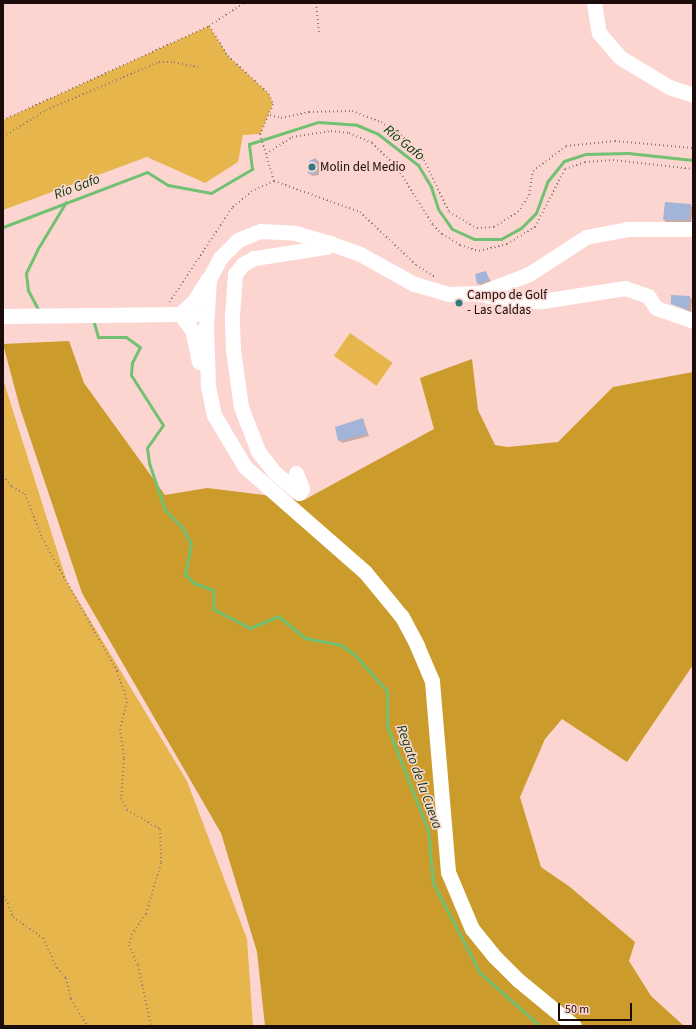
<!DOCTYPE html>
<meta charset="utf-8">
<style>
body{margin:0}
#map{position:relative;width:696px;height:1029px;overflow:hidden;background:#fcd5d1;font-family:"Source Sans 3",sans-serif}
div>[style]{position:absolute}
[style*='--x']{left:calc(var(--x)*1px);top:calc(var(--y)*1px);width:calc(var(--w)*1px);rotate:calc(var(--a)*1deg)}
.green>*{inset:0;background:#e6b64d;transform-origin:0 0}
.forest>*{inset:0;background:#cb9b2b}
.shadow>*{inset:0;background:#0003}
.stream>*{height:3px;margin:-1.5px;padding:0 1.5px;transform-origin:1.5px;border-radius:1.5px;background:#72c071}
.building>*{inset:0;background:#a2b5d9}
.path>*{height:2px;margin-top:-1px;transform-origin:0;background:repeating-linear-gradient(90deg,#957976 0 1px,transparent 0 4px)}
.minor>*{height:15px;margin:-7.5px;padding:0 7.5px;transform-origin:7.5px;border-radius:7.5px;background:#fff}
.dots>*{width:11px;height:11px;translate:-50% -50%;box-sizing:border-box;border:2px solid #fcd5d1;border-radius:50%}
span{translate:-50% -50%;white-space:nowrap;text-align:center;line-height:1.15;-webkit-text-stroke:3px #fcd5d1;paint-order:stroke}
.poi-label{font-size:13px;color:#1b0b0a}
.left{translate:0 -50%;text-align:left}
.water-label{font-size:14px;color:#033d08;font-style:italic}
.frame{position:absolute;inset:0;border:4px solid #1b0b0a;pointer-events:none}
.scale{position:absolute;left:558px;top:1003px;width:74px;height:18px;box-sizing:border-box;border:2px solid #1b0b0a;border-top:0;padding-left:5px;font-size:12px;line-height:14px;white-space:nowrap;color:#1b0b0a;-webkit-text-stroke:3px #fcd5d1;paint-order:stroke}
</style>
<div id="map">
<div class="green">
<i style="clip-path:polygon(209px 26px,228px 56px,269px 94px,273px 104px,260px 134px,243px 135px,238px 162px,205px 183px,147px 157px,3px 210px,3px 120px)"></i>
<i style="left:350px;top:333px;width:52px;height:28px;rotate:35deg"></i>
<i style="clip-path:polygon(3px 379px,67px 582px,187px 781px,247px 939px,253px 1026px,3px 1026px)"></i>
</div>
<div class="forest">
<i style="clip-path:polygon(69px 341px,84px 383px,165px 495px,207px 488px,304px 500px,434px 429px,420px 378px,472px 359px,478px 410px,495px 445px,507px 447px,558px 442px,613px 387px,693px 372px,693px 665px,627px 762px,562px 719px,545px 739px,520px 797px,541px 867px,570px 887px,635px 942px,629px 961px,651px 996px,684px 1026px,265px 1026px,257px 952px,221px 833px,82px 593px,20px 408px,3px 344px)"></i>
</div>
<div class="shadow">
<i style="clip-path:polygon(316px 159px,319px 162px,319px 175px,312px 176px,309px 173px,310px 162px)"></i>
<i style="clip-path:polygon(690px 205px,693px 208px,691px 222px,666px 222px,664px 220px)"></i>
<i style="clip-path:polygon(486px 272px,491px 282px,481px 286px,478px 283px)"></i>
<i style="clip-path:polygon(689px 297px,692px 299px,691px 312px,672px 303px)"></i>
<i style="clip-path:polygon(363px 419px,369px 436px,342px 443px,339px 440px)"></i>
</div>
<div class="stream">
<i style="--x:3;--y:227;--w:154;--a:-20.9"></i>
<i style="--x:147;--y:172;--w:25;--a:32"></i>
<i style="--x:168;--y:185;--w:44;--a:10.5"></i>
<i style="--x:211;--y:193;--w:48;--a:-30.3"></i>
<i style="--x:252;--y:169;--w:25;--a:-97"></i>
<i style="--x:249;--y:144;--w:72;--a:-17.7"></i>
<i style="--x:318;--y:122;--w:39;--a:4"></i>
<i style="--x:357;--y:125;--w:23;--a:23"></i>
<i style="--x:378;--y:134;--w:51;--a:37.8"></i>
<i style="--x:418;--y:165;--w:26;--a:59"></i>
<i style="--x:431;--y:187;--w:23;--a:72"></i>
<i style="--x:438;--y:209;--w:24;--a:55"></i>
<i style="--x:452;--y:229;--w:24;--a:24"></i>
<i style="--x:474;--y:239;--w:27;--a:0"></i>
<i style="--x:501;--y:239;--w:23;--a:-29"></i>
<i style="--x:521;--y:228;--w:21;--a:-45"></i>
<i style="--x:536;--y:213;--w:33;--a:-70"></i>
<i style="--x:547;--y:182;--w:27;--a:-51"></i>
<i style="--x:564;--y:161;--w:23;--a:-18"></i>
<i style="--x:586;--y:154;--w:42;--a:-1.4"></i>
<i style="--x:628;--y:153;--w:65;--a:6.1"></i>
<i style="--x:39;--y:311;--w:24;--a:-118"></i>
<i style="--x:28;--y:290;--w:17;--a:-97"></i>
<i style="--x:26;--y:273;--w:25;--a:-64"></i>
<i style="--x:37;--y:250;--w:56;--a:-58.9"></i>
<i style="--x:94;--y:323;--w:15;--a:74"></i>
<i style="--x:98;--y:337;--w:28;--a:0"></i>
<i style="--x:126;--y:337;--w:17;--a:36"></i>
<i style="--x:140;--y:347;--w:18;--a:117"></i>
<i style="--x:132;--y:363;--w:12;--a:95"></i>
<i style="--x:131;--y:375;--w:59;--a:57.4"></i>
<i style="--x:163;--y:425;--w:28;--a:125"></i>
<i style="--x:147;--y:448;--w:15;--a:82"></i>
<i style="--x:149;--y:463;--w:50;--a:71.2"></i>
<i style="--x:165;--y:510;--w:24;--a:45"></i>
<i style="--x:182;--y:527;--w:19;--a:62"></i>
<i style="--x:191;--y:544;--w:31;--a:101"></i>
<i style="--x:185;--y:574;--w:13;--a:45"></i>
<i style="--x:194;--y:583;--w:20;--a:20"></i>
<i style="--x:213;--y:590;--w:19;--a:90"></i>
<i style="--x:213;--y:609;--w:42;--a:27.2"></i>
<i style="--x:250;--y:628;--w:30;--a:-23"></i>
<i style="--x:278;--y:616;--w:35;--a:39"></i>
<i style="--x:305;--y:638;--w:37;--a:11"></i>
<i style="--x:341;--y:645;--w:16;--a:35"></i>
<i style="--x:354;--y:654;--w:50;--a:48.3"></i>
<i style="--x:387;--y:691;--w:35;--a:90"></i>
<i style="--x:387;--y:726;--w:112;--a:68.5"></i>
<i style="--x:428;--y:830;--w:53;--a:84.6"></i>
<i style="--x:433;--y:883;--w:102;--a:62.4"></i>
<i style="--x:480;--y:973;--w:80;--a:41.5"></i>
</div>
<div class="building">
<i style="clip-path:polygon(316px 158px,317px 173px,308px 174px,309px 161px)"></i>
<i style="clip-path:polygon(665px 202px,691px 204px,689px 220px,663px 220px)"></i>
<i style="clip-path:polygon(486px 271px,489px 280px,477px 284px,475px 274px)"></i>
<i style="clip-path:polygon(671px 295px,690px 296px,688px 310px,671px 304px)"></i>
<i style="clip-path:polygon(363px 418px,367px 434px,338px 441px,335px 427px)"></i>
</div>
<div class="path">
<i style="--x:316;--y:3;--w:29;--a:84"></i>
<i style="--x:209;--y:26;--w:42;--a:-33.3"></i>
<i style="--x:270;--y:115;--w:11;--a:15"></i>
<i style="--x:281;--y:118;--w:29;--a:-12"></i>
<i style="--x:309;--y:112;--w:43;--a:-1.3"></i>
<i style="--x:352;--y:111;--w:31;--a:21"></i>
<i style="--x:381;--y:122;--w:24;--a:33"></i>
<i style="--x:401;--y:135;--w:34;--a:47"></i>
<i style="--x:424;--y:160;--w:58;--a:64.3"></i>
<i style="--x:449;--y:212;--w:32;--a:30"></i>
<i style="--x:477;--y:228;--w:17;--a:-3"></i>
<i style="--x:494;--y:227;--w:28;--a:-32"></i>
<i style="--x:518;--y:212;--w:20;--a:-57"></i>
<i style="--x:529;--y:195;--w:24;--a:-81"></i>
<i style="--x:533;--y:171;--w:41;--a:-37.1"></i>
<i style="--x:566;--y:146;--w:49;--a:-5.8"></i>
<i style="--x:615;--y:141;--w:78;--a:5.1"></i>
<i style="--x:3;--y:120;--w:226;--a:-24.5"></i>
<i style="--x:209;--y:26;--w:36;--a:58"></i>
<i style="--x:228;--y:56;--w:56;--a:42.8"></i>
<i style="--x:269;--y:94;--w:11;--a:68"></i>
<i style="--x:273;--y:104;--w:33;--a:113"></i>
<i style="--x:260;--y:134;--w:49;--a:73.4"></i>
<i style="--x:274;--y:181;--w:24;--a:156"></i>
<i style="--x:252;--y:191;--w:26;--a:140"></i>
<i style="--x:232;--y:208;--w:114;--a:123.6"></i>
<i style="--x:3;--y:137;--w:51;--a:-32.1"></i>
<i style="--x:46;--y:110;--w:123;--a:-23"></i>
<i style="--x:159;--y:62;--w:15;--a:0"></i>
<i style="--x:174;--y:62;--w:25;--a:12"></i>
<i style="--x:266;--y:154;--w:31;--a:-33"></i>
<i style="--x:292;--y:137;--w:39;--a:-9"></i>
<i style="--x:331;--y:131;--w:18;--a:6"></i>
<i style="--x:349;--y:133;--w:25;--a:23"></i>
<i style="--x:372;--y:143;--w:33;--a:44"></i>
<i style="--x:396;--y:166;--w:70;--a:57.9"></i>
<i style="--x:433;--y:225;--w:13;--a:45"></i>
<i style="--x:442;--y:234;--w:21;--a:31"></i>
<i style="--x:460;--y:245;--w:20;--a:18"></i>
<i style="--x:479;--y:251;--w:29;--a:-14"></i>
<i style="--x:507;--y:244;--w:33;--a:-31"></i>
<i style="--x:535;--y:227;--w:65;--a:-62.7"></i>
<i style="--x:565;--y:169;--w:21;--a:-19"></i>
<i style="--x:585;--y:162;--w:28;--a:-4"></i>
<i style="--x:613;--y:160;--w:81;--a:6.4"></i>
<i style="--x:274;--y:181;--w:91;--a:19.8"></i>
<i style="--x:360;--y:212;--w:77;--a:43.4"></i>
<i style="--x:416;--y:265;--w:22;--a:32"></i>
<i style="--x:3;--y:476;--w:14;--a:51"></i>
<i style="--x:12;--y:487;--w:15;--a:28"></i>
<i style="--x:25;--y:494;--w:47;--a:68.9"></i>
<i style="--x:42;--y:538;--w:153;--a:60.6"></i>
<i style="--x:117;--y:671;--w:24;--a:71"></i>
<i style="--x:125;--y:694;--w:8;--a:76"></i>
<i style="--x:127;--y:702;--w:28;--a:105"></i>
<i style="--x:120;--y:729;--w:30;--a:82"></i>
<i style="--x:124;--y:759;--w:39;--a:94"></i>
<i style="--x:121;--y:798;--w:13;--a:63"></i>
<i style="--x:127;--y:810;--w:38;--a:30"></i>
<i style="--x:160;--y:829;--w:34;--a:88"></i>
<i style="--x:161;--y:863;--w:53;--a:106.4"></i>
<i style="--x:146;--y:914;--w:24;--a:125"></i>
<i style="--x:132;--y:934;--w:11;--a:105"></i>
<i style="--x:129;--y:945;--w:22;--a:66"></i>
<i style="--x:138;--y:965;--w:62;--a:78"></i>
<i style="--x:3;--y:892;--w:27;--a:68"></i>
<i style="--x:13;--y:917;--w:37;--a:35"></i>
<i style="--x:43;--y:938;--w:33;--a:65"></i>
<i style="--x:57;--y:968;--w:13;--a:48"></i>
<i style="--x:66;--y:978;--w:22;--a:77"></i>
<i style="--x:71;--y:999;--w:31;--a:59"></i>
</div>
<div class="minor">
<i style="--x:594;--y:3;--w:30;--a:81"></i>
<i style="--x:599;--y:33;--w:33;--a:49"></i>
<i style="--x:621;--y:58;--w:56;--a:31.1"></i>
<i style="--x:669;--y:87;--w:25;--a:18"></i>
<i style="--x:480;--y:294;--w:29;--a:12"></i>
<i style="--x:508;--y:300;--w:34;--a:2"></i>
<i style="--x:542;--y:301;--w:84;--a:-8.9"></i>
<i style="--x:625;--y:288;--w:24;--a:19"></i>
<i style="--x:648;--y:296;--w:14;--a:56"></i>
<i style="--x:656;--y:308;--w:39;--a:19"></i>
<i style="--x:3;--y:316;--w:204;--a:-0.6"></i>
<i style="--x:199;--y:362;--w:33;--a:-102"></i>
<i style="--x:192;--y:330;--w:20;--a:-127"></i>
<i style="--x:180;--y:314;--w:19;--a:-43"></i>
<i style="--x:194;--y:301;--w:26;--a:-58"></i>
<i style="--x:296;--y:473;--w:17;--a:69"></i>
<i style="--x:302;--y:489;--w:5;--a:127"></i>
<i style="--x:299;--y:493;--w:31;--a:-140"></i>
<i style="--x:275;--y:473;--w:28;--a:-128"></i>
<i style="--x:258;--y:451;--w:47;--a:-111.1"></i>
<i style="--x:241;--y:407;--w:58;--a:-98"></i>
<i style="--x:233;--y:350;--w:34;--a:-92"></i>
<i style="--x:232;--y:316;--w:42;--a:-85.9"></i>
<i style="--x:235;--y:274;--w:13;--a:-51"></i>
<i style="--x:243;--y:264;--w:13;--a:-29"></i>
<i style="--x:254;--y:258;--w:73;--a:-8.7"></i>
<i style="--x:326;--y:247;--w:6;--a:-39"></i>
<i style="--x:574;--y:1026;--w:72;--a:-140.6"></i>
<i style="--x:518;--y:980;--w:34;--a:-135"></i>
<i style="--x:494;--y:956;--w:35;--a:-129"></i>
<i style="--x:472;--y:929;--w:62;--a:-112.8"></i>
<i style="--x:448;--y:872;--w:192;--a:-94.8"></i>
<i style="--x:432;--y:681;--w:39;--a:-113"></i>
<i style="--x:417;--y:645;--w:32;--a:-118"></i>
<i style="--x:402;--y:617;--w:58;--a:-129.4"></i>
<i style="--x:365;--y:572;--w:159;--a:-138.8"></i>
<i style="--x:245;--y:467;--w:61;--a:-120.8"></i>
<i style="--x:214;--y:415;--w:29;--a:-102"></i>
<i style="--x:208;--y:387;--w:61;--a:-91.9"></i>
<i style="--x:206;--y:326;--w:47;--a:-86.3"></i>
<i style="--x:209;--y:279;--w:24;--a:-62"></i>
<i style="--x:220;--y:258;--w:25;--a:-45"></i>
<i style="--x:238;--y:240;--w:24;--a:-22"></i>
<i style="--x:260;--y:231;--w:35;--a:3"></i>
<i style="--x:295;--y:233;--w:33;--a:16"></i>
<i style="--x:327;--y:242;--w:35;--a:20"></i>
<i style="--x:360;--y:254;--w:62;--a:29.1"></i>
<i style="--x:414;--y:284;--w:35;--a:16"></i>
<i style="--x:448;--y:294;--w:31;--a:-2"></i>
<i style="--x:479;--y:293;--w:53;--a:-20.8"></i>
<i style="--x:529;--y:274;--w:68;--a:-33"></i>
<i style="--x:586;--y:237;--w:43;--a:-10.8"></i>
<i style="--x:628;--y:229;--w:65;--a:0"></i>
</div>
<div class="dots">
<i style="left:312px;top:167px;background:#327a81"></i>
<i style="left:459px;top:303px;background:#327a81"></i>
</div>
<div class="poi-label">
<span class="left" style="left:320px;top:167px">Molin del Medio</span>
<span class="left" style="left:467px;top:303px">Campo de Golf<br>- Las Caldas</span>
</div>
<div class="water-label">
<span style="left:404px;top:143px;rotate:39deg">Río Gafo</span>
<span style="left:77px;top:187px;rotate:-21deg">Río Gafo</span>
<span style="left:419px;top:777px;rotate:70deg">Regato de la Cueva</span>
</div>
<div class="frame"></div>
<div class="scale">50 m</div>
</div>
